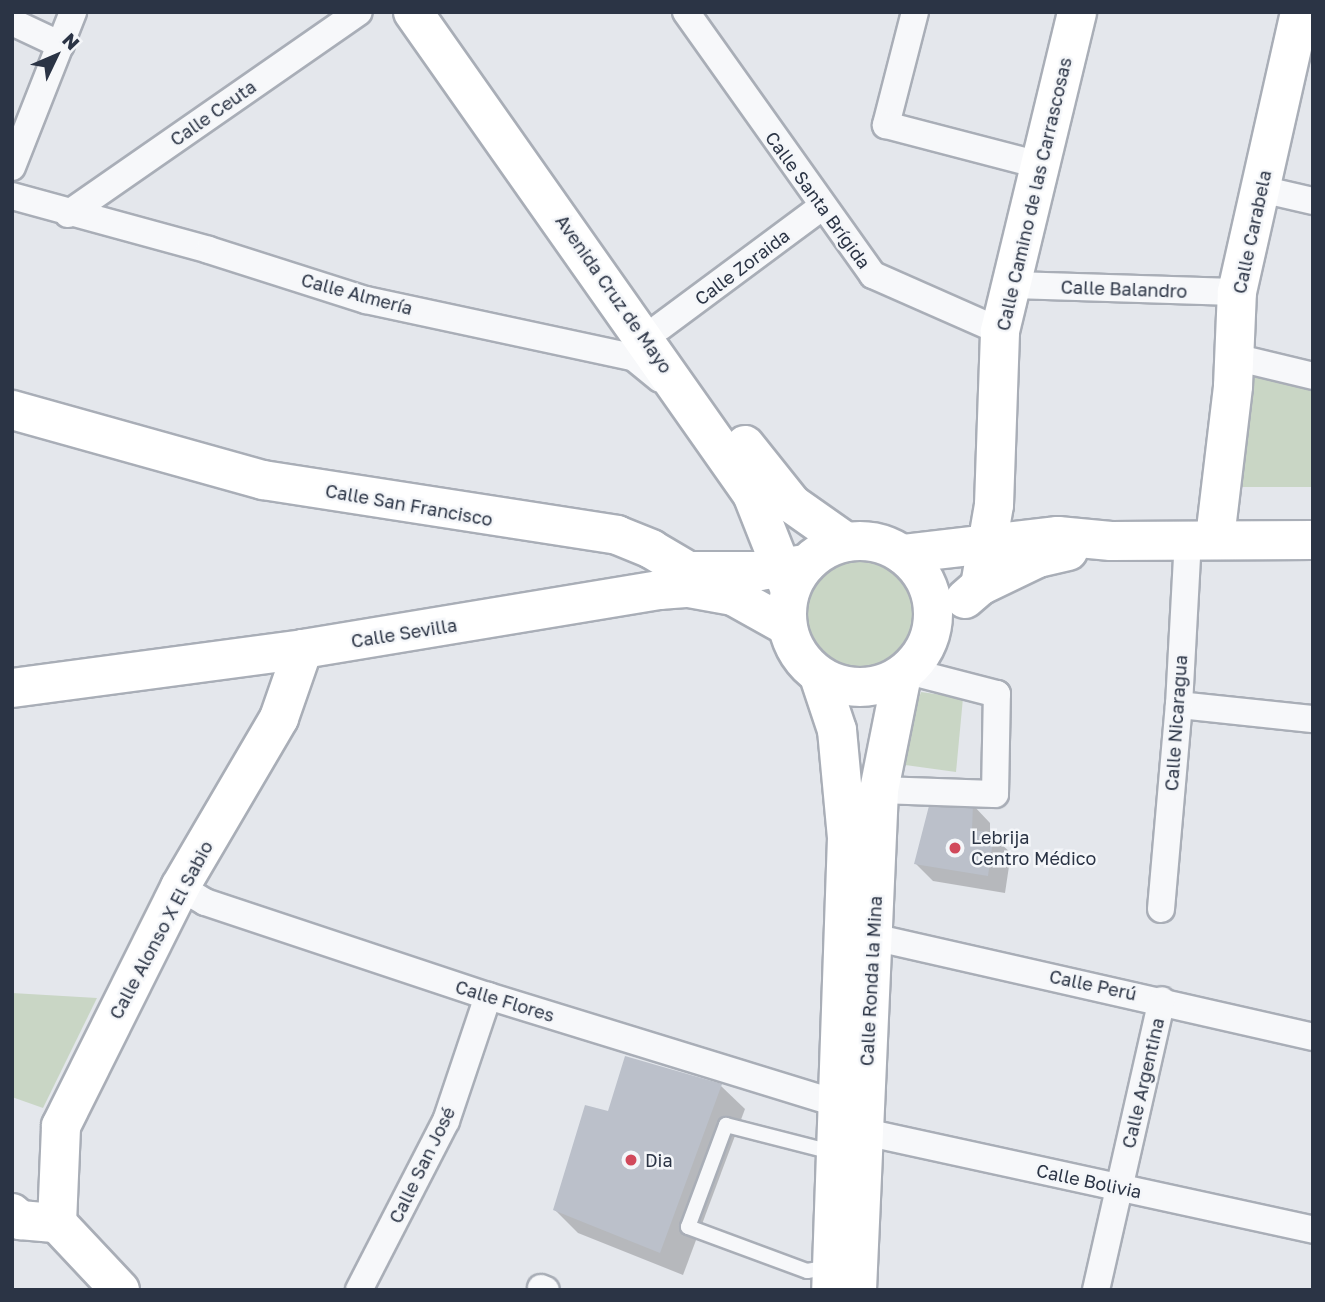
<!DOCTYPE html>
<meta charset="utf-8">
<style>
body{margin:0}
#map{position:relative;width:1325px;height:1302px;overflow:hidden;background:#e4e7ec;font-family:"Golos Text",sans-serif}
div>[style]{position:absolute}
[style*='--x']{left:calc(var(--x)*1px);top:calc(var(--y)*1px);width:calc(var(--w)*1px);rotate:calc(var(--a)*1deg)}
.green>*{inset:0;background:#c9d6c5}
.round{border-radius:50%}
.shadow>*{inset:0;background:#0003}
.building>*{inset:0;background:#bbc0ca}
.roads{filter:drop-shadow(2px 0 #a9aeb7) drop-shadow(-2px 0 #a9aeb7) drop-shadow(0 2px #a9aeb7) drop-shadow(0 -2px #a9aeb7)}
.lane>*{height:14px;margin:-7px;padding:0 7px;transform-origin:7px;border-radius:7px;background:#f7f8fa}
.street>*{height:26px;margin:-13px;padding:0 13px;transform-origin:13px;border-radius:13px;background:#f7f8fa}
.secondary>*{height:38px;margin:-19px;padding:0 19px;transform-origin:19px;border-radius:19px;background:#fff}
.secondary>.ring{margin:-19px;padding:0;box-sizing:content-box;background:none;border:38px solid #fff;border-radius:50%}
.dots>*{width:19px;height:19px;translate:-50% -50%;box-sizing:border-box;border:4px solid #f4f6f9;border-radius:50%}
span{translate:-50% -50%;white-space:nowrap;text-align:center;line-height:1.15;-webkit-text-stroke:5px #f4f6f9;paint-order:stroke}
.street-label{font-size:18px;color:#2b3445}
.poi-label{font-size:18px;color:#2b3445}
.left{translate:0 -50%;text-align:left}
.frame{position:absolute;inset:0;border:14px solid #2b3445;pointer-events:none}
.north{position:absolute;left:21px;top:21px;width:70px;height:70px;-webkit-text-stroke:5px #f4f6f9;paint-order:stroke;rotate:46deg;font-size:19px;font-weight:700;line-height:28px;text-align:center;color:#2b3445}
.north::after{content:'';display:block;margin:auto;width:24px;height:32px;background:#2b3445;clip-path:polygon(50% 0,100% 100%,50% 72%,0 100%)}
</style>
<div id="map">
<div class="green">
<i style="clip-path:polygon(1245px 370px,1313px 386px,1313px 487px,1236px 487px)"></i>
<i class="round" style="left:805px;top:557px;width:112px;height:112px"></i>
<i style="clip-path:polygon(921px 692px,963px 698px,956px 772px,898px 764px)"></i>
<i style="clip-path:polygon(12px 993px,97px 998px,43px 1108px,12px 1097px)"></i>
</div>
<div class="shadow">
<i style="clip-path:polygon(973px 805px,990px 823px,990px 834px,1011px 853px,1005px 893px,933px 881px,915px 863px)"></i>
<i style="clip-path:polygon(721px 1086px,745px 1109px,683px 1275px,578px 1233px,555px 1210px,609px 1113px)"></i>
</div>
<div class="building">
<i style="clip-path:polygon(931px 798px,973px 803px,972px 830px,994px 833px,988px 876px,914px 864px)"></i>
<i style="clip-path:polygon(625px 1056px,722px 1084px,660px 1253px,553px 1210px,585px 1105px,608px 1111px)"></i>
</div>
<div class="roads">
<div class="lane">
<i style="--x:830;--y:1267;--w:23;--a:170"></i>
<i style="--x:807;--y:1271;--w:127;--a:-159.7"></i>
<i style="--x:688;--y:1227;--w:109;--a:-69.6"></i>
<i style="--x:726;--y:1125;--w:109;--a:14.3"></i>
</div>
<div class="street">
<i style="--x:686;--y:12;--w:323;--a:54.6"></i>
<i style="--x:873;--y:275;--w:139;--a:23.8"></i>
<i style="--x:915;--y:12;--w:117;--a:104.4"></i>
<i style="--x:886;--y:125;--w:159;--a:14.6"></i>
<i style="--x:12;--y:22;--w:54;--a:25.1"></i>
<i style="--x:12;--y:167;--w:167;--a:-68.5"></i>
<i style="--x:1261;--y:189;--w:53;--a:13"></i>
<i style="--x:12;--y:196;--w:204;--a:15.3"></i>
<i style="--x:209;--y:250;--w:165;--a:17.7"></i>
<i style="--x:366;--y:300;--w:273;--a:12.1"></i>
<i style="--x:633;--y:357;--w:35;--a:39"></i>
<i style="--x:68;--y:214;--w:354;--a:-34.8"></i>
<i style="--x:1011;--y:285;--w:226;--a:1.8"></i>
<i style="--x:660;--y:327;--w:203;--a:-36.6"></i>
<i style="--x:1234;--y:357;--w:81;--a:13.5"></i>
<i style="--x:1179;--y:705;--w:135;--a:6"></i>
<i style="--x:879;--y:790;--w:116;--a:2"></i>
<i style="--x:995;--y:794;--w:100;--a:-88.9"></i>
<i style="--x:997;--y:694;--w:92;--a:-165.5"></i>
<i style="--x:180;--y:887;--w:29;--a:31"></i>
<i style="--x:205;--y:902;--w:298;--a:18.4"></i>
<i style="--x:488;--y:996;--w:363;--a:17.1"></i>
<i style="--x:1161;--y:909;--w:205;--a:-85"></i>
<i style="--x:1179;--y:705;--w:168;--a:-86.9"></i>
<i style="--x:873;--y:937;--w:451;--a:12.8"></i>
<i style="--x:865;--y:1132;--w:459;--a:12.3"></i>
<i style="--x:541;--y:1288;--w:5;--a:22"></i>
<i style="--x:359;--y:1290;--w:190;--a:-62.8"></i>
<i style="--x:446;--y:1121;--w:132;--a:-71.4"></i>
<i style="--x:1096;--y:1290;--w:297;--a:-77.2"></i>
</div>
<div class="secondary">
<i style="--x:413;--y:12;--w:589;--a:54.88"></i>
<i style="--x:752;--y:494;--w:103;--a:68.4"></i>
<i style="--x:12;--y:410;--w:261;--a:15.6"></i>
<i style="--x:263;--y:480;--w:358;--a:8.8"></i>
<i style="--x:617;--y:535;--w:37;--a:22"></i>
<i style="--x:651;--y:549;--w:43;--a:30.7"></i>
<i style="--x:688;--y:571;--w:72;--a:0"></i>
<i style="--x:760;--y:571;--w:47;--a:-8.7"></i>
<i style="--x:745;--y:445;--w:75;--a:51.5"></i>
<i style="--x:792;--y:504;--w:66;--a:35.1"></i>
<i style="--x:1215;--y:538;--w:153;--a:-83.2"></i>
<i style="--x:1233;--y:386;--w:94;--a:-87.6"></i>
<i style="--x:1237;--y:292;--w:287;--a:-77.3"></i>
<i class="ring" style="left:787px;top:541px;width:108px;height:108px"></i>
<i style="--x:902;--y:554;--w:157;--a:-6.6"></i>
<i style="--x:1058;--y:536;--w:53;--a:5.4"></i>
<i style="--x:1111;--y:541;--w:202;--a:-0.3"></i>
<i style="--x:980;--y:586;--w:82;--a:-80.2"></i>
<i style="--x:994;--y:505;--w:174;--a:-88"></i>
<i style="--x:1000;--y:331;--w:328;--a:-76.4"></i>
<i style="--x:965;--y:599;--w:20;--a:-41"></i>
<i style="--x:980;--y:586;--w:64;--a:-25.8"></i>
<i style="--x:1038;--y:558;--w:31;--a:-13"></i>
<i style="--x:819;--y:676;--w:57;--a:71.6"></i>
<i style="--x:837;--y:730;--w:108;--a:84.7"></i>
<i style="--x:847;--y:838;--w:452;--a:92"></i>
<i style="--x:12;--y:688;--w:294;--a:-7.6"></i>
<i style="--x:303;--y:649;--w:361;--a:-9.4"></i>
<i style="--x:659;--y:590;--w:30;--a:-4"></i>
<i style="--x:689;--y:588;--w:45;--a:10.3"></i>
<i style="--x:733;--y:596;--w:62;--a:29.1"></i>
<i style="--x:12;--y:1213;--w:11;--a:41"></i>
<i style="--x:20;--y:1220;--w:37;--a:5"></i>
<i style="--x:57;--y:1223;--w:92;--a:46.8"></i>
<i style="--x:57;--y:1223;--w:97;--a:-87.6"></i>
<i style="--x:61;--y:1126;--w:267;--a:-63.5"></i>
<i style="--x:180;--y:887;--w:196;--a:-59.6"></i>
<i style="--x:279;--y:718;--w:73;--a:-70.8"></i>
<i style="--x:857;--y:1290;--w:500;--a:-87.48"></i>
<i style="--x:879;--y:790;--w:117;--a:-78.7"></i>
</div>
</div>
<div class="dots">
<i style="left:955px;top:848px;background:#d1495b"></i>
<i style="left:631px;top:1160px;background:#d1495b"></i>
</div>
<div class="street-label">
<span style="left:213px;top:113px;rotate:-35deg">Calle Ceuta</span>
<span style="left:1034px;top:194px;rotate:-77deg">Calle Camino de las Carrascosas</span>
<span style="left:818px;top:200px;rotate:54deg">Calle Santa Brígida</span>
<span style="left:1252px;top:232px;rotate:-78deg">Calle Carabela</span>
<span style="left:742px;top:267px;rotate:-37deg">Calle Zoraida</span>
<span style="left:1124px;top:289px;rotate:2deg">Calle Balandro</span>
<span style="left:357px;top:294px;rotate:15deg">Calle Almería</span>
<span style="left:614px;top:294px;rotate:55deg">Avenida Cruz de Mayo</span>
<span style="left:409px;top:505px;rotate:10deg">Calle San Francisco</span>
<span style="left:404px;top:633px;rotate:-9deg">Calle Sevilla</span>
<span style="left:1176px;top:723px;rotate:-86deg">Calle Nicaragua</span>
<span style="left:161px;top:930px;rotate:-62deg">Calle Alonso X El Sabio</span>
<span style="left:871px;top:981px;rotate:-87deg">Calle Ronda la Mina</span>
<span style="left:1093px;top:985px;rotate:12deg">Calle Perú</span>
<span style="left:505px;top:1001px;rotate:17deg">Calle Flores</span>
<span style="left:1143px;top:1083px;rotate:-77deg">Calle Argentina</span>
<span style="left:422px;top:1165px;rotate:-64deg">Calle San José</span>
<span style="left:1089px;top:1181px;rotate:12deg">Calle Bolivia</span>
</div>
<div class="poi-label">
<span class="left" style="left:971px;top:848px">Lebrija<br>Centro Médico</span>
<span class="left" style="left:645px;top:1160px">Dia</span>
</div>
<div class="frame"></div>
<div class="north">N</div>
</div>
